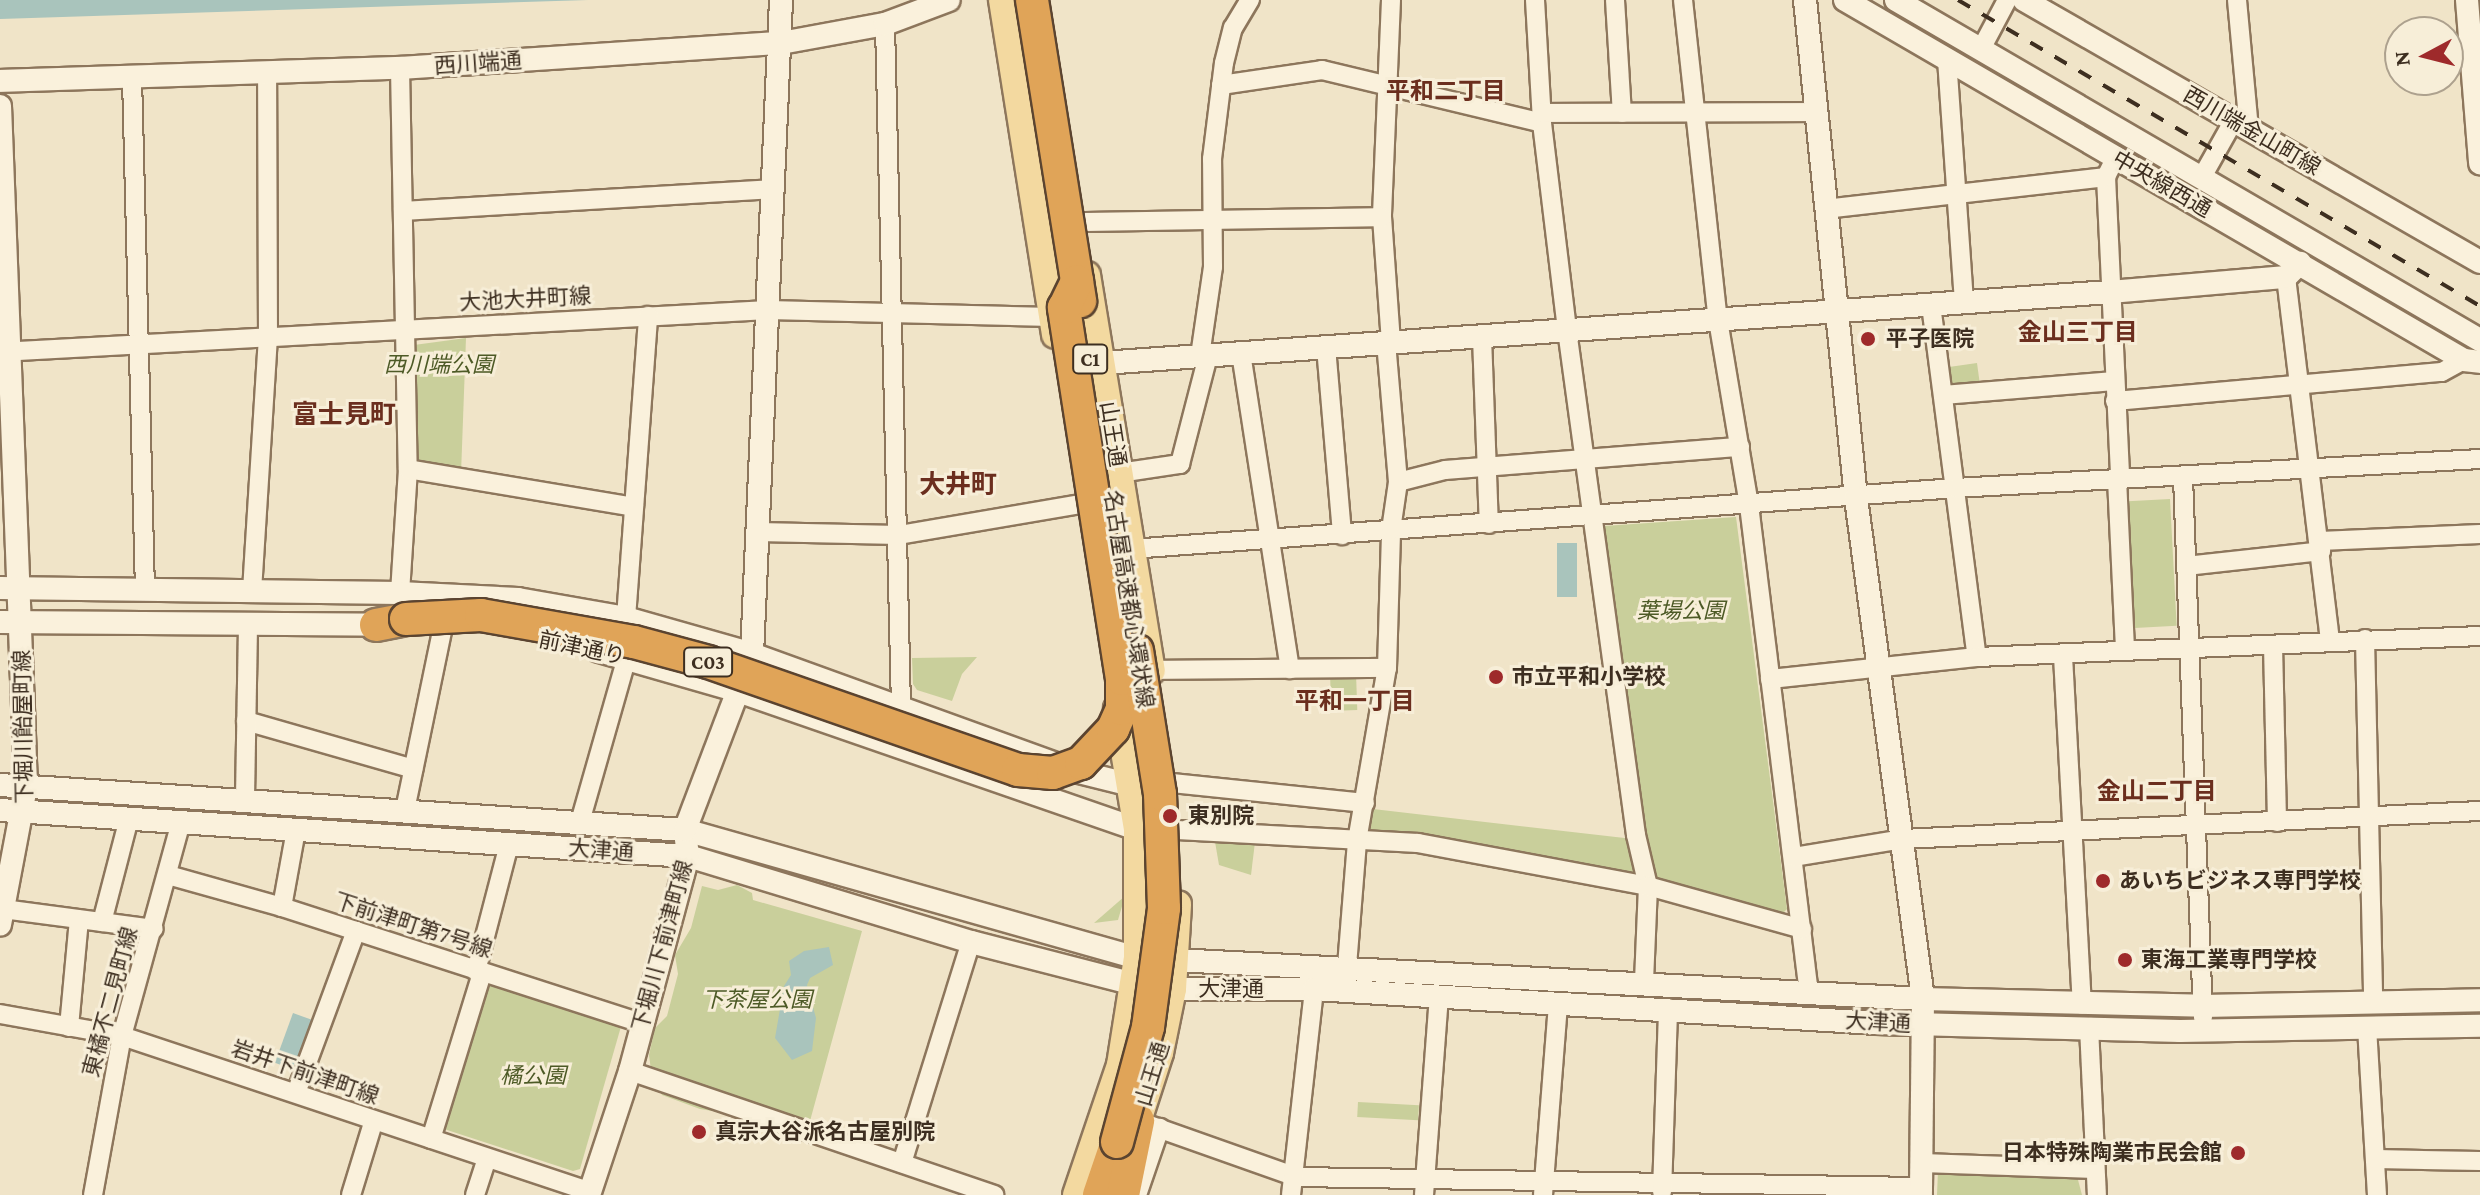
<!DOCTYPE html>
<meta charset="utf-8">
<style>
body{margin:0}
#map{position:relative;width:2480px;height:1195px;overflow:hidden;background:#f0e4c8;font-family:"Crimson Pro","Noto Sans JP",serif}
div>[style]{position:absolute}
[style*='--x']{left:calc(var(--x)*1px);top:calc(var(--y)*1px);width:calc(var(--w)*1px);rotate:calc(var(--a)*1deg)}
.green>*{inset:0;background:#c9cf9b;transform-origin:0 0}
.water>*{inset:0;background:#a9c4bc;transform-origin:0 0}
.roads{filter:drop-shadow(2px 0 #8d765c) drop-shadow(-2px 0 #8d765c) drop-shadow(0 2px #8d765c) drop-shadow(0 -2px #8d765c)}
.minor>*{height:18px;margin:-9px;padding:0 9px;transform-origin:9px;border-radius:9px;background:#faf1dc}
.tertiary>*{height:22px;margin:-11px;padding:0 11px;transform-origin:11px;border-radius:11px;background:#faf1dc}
.primary>*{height:26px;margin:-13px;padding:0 13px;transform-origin:13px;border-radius:13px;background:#f3d9a0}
.motorway>*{height:32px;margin:-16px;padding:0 16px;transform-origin:16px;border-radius:16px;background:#e0a458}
.rail>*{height:4px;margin-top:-2px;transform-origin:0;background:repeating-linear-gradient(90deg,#3d2e20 0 14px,transparent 0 28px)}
.bridges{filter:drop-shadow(2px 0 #5b4430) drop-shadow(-2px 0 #5b4430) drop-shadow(0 2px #5b4430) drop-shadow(0 -2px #5b4430)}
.motorway-bridge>*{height:32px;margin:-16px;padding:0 16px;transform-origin:16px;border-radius:16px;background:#e0a458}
.dots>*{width:22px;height:22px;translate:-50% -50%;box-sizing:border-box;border:4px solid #f7eed8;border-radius:50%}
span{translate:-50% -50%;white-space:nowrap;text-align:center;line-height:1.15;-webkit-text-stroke:6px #f7eed8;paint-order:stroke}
.shield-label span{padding:2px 6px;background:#f7eed8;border:2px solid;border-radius:6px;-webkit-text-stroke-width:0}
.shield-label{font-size:20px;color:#3d2e20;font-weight:700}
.street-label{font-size:22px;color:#3d2e20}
.poi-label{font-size:22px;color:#3d2e20;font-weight:700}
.left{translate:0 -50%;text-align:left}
.right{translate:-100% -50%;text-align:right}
.park-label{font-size:22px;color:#4d5a26;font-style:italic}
.neighbourhood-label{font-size:24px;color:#6b2e1e;font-weight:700}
.quarter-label{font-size:26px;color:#6b2e1e;font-weight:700}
.north{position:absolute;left:2384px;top:16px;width:80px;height:80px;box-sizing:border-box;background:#f7eed8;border:2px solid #ada18e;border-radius:50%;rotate:263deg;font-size:22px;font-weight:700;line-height:32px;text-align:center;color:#3d2e20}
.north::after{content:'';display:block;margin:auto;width:28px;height:36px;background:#9e2a2b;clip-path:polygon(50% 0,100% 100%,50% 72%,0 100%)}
</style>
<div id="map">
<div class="green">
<i style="clip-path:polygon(466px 338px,461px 474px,415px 463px,414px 345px)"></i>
<i style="clip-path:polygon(1977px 363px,1980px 385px,1952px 383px,1949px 367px)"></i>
<i style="left:2170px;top:499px;width:127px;height:42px;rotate:87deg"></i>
<i style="clip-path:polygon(1736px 517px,1787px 909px,1779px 917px,1375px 834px,1369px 829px,1373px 809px,1642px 840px,1600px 531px,1604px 526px)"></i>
<i style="clip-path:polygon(977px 657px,962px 674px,952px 701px,917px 690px,913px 684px,912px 658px)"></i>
<i style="left:1356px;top:673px;width:37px;height:26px;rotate:88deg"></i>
<i style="clip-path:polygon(1214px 836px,1255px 842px,1251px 875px,1219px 865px)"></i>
<i style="clip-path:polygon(737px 885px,752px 893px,753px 900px,862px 931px,810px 1121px,800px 1118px,793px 1124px,700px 1109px,662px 1095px,652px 1078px,649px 1055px,655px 1028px,667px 1016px,678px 974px,675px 955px,691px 928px,702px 886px,718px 890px)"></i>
<i style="clip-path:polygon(1125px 896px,1118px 920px,1094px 923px)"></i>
<i style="clip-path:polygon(492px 985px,622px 1023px,580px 1169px,573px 1171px,444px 1129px,441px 1124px,484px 988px)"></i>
<i style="left:1358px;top:1102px;width:61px;height:15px;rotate:3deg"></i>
<i style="clip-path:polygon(1938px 1170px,2077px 1176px,2082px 1195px,1937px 1195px)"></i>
</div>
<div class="water">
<i style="clip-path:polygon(0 0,588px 0,0 19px)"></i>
<i style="left:1557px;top:543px;width:20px;height:54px"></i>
<i style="clip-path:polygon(829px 947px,833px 965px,810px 978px,807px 985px,816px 1018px,812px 1051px,792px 1060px,775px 1038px,784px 986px,791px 975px,789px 961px,804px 951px)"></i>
<i style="left:293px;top:1013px;width:20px;height:53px;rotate:20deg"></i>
</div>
<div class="roads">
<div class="minor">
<i style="--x:1391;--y:0;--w:217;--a:92.4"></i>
<i style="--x:1382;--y:217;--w:126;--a:85.9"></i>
<i style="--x:1535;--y:0;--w:123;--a:86.7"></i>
<i style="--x:1542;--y:123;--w:209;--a:83.1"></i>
<i style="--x:1567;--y:330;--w:510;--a:82.22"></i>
<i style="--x:1636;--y:835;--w:52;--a:76.8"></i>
<i style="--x:1648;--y:886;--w:96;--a:92.4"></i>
<i style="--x:1615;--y:0;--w:113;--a:86.5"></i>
<i style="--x:1683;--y:0;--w:322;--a:83.8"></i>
<i style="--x:1718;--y:320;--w:188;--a:80.5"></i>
<i style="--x:1749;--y:505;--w:490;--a:83"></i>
<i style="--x:2237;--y:0;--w:130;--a:84.7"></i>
<i style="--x:885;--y:24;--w:684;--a:88.66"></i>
<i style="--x:1981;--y:49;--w:55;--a:-62"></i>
<i style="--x:1947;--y:59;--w:244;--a:86"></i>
<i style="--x:400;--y:68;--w:401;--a:88.9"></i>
<i style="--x:408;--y:469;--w:124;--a:93.7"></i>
<i style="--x:132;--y:77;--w:512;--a:88.55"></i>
<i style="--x:1221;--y:85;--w:102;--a:-8.4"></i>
<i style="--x:1322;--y:70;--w:226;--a:13.5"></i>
<i style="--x:1542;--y:113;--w:273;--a:-0.2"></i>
<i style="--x:2116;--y:157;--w:22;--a:117"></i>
<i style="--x:2106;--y:177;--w:302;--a:87.3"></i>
<i style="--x:2202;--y:177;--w:65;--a:-60.7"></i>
<i style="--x:1825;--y:209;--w:283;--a:-6.5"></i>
<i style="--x:403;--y:211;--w:372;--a:-3.4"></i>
<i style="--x:1079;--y:222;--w:303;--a:-0.9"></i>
<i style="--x:2286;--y:277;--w:367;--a:83.1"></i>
<i style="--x:1931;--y:305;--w:355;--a:82.6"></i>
<i style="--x:1482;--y:337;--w:187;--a:87.9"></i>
<i style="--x:1326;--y:347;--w:189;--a:85.1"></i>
<i style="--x:0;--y:352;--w:769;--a:-3.13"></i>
<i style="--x:768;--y:310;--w:284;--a:1.4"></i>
<i style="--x:1241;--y:353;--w:320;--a:81.2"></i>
<i style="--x:1200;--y:356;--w:90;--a:-81.7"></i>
<i style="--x:1213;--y:267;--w:108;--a:-90.5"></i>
<i style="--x:1212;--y:159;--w:97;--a:-82.9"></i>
<i style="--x:1224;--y:63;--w:36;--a:-76"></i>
<i style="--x:1233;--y:28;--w:33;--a:-59"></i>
<i style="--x:1943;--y:395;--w:172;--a:-4.7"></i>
<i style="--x:2115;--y:401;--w:328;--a:-5.1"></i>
<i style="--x:2442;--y:372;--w:25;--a:-29"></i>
<i style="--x:408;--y:469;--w:229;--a:9.5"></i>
<i style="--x:1119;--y:473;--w:62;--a:-8.4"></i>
<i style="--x:1180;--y:464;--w:112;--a:-75.5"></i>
<i style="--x:2183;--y:477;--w:541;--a:87.88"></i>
<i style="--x:2117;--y:479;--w:172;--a:87.3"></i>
<i style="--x:1398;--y:482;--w:49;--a:-14.3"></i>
<i style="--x:1445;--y:470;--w:296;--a:-4.5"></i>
<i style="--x:758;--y:532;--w:141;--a:1.2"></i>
<i style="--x:899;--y:535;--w:185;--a:-9.7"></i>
<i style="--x:2320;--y:541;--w:160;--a:-2.5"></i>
<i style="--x:1131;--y:549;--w:826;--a:-4.23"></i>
<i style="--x:1955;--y:488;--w:526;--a:-3.16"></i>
<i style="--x:2186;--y:566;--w:136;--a:-6.3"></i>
<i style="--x:252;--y:591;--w:255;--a:-86.4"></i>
<i style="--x:268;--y:337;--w:264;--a:-90.2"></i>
<i style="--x:626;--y:618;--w:303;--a:-85.8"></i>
<i style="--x:2365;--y:639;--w:362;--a:88.7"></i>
<i style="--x:2273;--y:645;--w:177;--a:88.7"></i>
<i style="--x:2063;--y:656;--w:349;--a:86.9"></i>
<i style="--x:1152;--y:670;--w:235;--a:-0.5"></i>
<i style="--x:1770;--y:679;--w:208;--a:-6.1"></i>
<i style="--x:1977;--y:657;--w:503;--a:-2.39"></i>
<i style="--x:246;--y:721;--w:174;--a:16"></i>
<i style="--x:1172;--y:783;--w:194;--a:5.9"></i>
<i style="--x:245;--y:798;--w:173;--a:-89"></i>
<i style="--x:405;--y:810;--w:188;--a:-78.3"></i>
<i style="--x:580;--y:822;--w:172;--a:-74.1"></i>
<i style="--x:1177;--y:830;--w:241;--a:3.1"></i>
<i style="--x:1418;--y:843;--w:234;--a:10.6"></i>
<i style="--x:1648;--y:886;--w:160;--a:15.6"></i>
<i style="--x:1794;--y:857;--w:110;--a:-9.4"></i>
<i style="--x:1903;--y:839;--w:578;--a:-2.78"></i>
<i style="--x:168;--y:875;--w:118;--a:15.7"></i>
<i style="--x:282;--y:907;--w:378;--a:17.9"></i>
<i style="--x:282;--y:907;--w:78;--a:-79.7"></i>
<i style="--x:3;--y:909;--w:152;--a:7.5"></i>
<i style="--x:102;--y:922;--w:107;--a:-75.4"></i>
<i style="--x:1347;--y:966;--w:125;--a:-85.4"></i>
<i style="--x:1357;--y:841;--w:176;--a:-80.2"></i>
<i style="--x:1387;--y:668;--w:138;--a:-88.3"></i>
<i style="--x:1391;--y:530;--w:49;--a:-81.7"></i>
<i style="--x:1398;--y:482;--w:140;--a:-94.9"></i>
<i style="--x:476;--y:971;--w:131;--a:-75.4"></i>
<i style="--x:0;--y:1014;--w:124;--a:10.2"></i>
<i style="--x:122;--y:1036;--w:493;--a:18.4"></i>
<i style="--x:69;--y:1027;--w:108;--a:-84.7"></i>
<i style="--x:2089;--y:1027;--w:168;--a:87.3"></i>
<i style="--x:2367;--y:1027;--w:168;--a:86.6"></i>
<i style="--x:630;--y:1071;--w:385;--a:18.8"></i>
<i style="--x:296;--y:1093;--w:173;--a:-69.7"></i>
<i style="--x:1138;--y:1121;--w:168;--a:19.5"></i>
<i style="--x:1296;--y:1177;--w:625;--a:0.92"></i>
<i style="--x:431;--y:1139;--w:174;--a:-72.9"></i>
<i style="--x:2376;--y:1159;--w:104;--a:1.1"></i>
<i style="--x:902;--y:1163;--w:232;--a:-72.7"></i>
<i style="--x:1922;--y:1163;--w:173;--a:2"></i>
<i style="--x:1662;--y:1192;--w:184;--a:-88.1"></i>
<i style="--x:93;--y:1195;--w:162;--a:-79.7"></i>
<i style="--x:122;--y:1036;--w:222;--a:-74.6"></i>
<i style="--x:351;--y:1195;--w:78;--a:-73"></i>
<i style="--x:475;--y:1195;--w:39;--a:-72"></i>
<i style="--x:1137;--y:1195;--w:71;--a:-71.1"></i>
<i style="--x:1291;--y:1195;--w:207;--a:-83.6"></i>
<i style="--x:1424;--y:1195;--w:200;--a:-85.7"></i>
<i style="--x:1543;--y:1195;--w:193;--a:-85.5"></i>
</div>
<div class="tertiary">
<i style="--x:1805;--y:0;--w:501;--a:84.15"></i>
<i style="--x:1856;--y:498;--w:505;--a:82.38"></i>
<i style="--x:1923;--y:999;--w:196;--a:90.6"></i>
<i style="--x:1845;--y:0;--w:716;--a:30.18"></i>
<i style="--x:2464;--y:360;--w:16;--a:7"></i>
<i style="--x:1896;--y:0;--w:676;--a:30.21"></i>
<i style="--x:2024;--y:0;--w:526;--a:29.88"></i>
<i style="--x:2467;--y:0;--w:164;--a:85.4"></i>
<i style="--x:0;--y:81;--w:400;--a:-1.9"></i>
<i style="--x:400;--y:68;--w:382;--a:-3.8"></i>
<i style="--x:781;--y:43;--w:106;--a:-10.4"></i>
<i style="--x:885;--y:24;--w:68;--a:-20.6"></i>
<i style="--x:0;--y:106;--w:681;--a:87.81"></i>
<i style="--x:26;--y:787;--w:140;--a:100.7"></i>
<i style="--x:1091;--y:353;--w:15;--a:42"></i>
<i style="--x:1102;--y:363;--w:1010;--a:-4.03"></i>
<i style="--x:2110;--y:292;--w:177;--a:-4.9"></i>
<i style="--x:2286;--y:277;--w:20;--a:-45"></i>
<i style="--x:0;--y:588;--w:400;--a:0.7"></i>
<i style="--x:400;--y:593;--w:118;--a:2.9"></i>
<i style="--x:518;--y:599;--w:110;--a:10"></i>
<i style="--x:626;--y:618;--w:131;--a:15.9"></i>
<i style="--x:752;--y:654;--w:344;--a:19.9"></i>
<i style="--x:1075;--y:771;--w:58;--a:14"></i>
<i style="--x:0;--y:622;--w:391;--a:0.4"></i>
<i style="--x:599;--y:651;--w:141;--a:16"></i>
<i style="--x:735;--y:690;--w:425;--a:19.1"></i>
<i style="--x:0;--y:785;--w:686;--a:3.76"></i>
<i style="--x:685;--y:830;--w:470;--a:15.8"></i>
<i style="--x:1137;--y:958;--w:787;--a:2.99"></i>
<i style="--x:1923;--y:999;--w:280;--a:1.4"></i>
<i style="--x:2203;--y:1006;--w:277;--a:-1.2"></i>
<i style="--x:0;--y:810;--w:690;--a:3.83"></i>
<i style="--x:688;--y:856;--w:296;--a:16.9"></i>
<i style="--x:971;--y:942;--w:168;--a:14.4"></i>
<i style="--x:1134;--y:984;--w:39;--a:7"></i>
<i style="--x:1173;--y:989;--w:141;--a:0"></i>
<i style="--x:1314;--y:989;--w:563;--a:3.46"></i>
<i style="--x:1876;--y:1023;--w:304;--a:1.5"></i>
<i style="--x:2180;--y:1031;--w:300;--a:-1"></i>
<i style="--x:589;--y:1195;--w:131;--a:-71.7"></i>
<i style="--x:630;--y:1071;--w:223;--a:-74.9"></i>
<i style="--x:688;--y:856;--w:26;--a:-97"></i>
<i style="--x:685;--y:830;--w:188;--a:-69.2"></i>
<i style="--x:752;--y:654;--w:655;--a:-87.46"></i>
</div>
<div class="primary">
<i style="--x:1002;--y:0;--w:339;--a:81"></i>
<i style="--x:1087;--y:275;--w:401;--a:80.7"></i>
<i style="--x:1136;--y:1127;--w:78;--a:-72"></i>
<i style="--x:1160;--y:1053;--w:65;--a:-78.5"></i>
<i style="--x:1173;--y:989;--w:85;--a:-86.6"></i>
<i style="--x:1076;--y:1195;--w:137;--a:-71.3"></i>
<i style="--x:1120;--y:1065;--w:108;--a:-81"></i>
<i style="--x:1137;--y:958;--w:129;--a:-90"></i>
<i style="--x:1137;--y:829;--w:122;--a:-99.5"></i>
</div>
<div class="motorway">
<i style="--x:376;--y:625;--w:31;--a:-11"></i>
<i style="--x:1099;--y:1195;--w:56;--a:-71.2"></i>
<i style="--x:1123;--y:1195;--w:76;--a:-78.5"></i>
</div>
</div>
<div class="rail">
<i style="--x:1958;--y:0;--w:605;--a:30.38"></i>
</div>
<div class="bridges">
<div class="motorway-bridge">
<i style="--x:1032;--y:0;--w:305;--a:80.9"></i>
<i style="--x:406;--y:619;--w:75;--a:-3.1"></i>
<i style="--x:481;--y:615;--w:155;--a:10"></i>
<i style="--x:634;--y:642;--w:77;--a:15.1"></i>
<i style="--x:708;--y:662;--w:328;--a:19.2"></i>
<i style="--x:1018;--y:770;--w:35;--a:5"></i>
<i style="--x:1053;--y:773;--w:30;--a:-20"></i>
<i style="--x:1081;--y:763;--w:47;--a:-46.7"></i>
<i style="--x:1113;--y:729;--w:22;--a:-66"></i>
<i style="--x:1122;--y:709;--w:30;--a:-90"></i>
<i style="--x:1122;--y:679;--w:376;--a:-98.9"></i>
<i style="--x:1064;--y:308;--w:30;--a:-64"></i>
<i style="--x:1117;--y:1142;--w:119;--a:-74.9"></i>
<i style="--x:1148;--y:1027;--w:120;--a:-82.3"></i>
<i style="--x:1164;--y:908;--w:114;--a:-92"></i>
<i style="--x:1160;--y:794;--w:145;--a:-99.1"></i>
</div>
</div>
<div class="dots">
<i style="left:1868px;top:339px;background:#9e2a2b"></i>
<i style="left:1496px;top:677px;background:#9e2a2b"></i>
<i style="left:1170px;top:816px;background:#9e2a2b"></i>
<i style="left:2103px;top:881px;background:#9e2a2b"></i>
<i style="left:2125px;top:960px;background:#9e2a2b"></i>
<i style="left:699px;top:1132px;background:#9e2a2b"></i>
<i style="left:2238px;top:1153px;background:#9e2a2b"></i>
</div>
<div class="shield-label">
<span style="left:1090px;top:359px">C1</span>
<span style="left:708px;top:662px">C03</span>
</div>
<div class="street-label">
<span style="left:478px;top:63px;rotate:-4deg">西川端通</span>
<span style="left:2252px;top:131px;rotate:30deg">西川端金山町線</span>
<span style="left:2162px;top:184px;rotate:30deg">中央線西通</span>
<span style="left:525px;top:299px;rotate:-3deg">大池大井町線</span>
<span style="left:1113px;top:434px;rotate:81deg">山王通</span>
<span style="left:1129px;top:599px;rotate:81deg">名古屋高速都心環状線</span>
<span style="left:582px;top:648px;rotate:12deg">前津通り</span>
<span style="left:23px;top:727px;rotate:-91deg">下堀川飴屋町線</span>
<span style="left:601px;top:850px;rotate:4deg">大津通</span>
<span style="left:413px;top:925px;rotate:18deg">下前津町第7号線</span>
<span style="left:662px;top:946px;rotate:-75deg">下堀川下前津町線</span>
<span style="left:1231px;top:989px">大津通</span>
<span style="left:110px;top:1002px;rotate:-75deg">東橘不二見町線</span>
<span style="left:1878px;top:1022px;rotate:3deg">大津通</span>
<span style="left:305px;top:1072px;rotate:19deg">岩井下前津町線</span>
<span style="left:1152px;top:1074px;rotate:-73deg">山王通</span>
</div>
<div class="poi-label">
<span class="left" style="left:1886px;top:339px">平子医院</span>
<span class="left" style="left:1512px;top:677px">市立平和小学校</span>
<span class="left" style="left:1188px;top:816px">東別院</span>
<span class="left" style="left:2119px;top:881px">あいちビジネス専門学校</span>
<span class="left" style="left:2141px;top:960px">東海工業専門学校</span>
<span class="left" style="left:715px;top:1132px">真宗大谷派名古屋別院</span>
<span class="right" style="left:2222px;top:1153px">日本特殊陶業市民会館</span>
</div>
<div class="park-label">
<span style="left:439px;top:365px">西川端公園</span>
<span style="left:1681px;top:611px">葉場公園</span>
<span style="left:757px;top:1000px">下茶屋公園</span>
<span style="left:533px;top:1076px">橘公園</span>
</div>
<div class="neighbourhood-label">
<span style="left:1446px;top:91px">平和二丁目</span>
<span style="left:2078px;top:332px">金山三丁目</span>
<span style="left:1355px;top:701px">平和一丁目</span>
<span style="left:2157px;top:791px">金山二丁目</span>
</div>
<div class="quarter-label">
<span style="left:344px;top:415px">富士見町</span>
<span style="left:958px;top:485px">大井町</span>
</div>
<div class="north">N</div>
</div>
